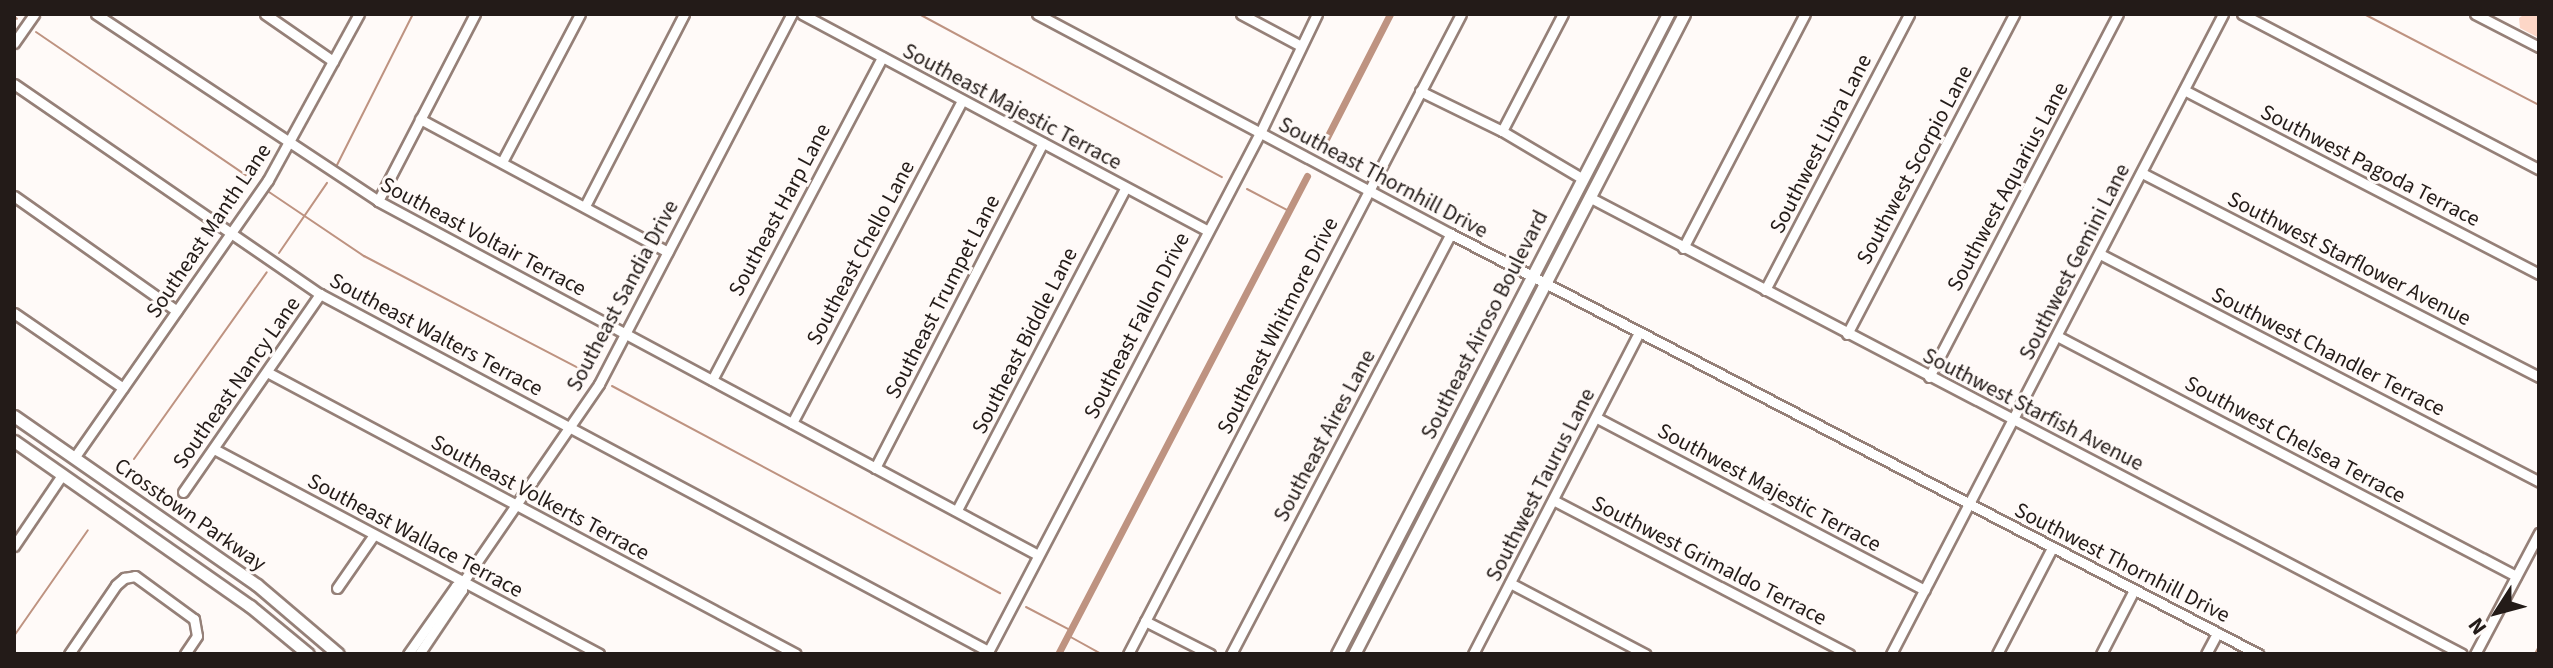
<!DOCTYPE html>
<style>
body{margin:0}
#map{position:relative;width:2553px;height:668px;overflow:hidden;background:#fffaf8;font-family:"Source Sans 3",sans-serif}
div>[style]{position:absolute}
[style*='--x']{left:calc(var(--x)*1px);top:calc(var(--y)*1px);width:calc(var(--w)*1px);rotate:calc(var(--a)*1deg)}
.green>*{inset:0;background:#fdd7c7}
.stream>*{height:2px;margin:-1px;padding:0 1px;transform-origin:1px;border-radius:1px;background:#be9381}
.canal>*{height:7px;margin:-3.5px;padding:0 3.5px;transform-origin:3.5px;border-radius:3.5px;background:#be9381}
.roads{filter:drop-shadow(2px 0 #958078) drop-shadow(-2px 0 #958078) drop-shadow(0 2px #958078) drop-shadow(0 -2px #958078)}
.minor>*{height:9px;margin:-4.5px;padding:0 4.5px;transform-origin:4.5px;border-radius:4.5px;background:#fff}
.major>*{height:11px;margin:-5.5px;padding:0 5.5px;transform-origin:5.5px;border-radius:5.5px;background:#fff}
span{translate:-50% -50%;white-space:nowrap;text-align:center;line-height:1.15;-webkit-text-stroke:6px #fffaf8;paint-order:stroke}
.street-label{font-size:22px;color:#231b18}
.frame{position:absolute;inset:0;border:16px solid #231b18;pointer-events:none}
.north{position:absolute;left:2457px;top:572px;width:80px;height:80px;-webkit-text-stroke:6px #fffaf8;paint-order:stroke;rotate:234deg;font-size:22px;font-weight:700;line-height:32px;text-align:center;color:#231b18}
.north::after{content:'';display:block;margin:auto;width:28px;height:36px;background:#231b18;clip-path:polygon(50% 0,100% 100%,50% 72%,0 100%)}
</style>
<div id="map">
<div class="green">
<i style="clip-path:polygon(2525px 14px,2539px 14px,2539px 38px,2520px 28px,2519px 18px)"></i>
</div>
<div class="stream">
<i style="--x:919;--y:14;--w:344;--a:28.3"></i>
<i style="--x:2364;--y:14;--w:197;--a:27.5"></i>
<i style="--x:14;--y:16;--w:4;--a:45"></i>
<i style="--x:36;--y:32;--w:254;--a:34.3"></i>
<i style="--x:337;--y:165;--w:169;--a:-63.3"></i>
<i style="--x:1247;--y:189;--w:45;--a:27.7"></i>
<i style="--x:269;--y:192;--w:115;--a:34"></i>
<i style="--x:364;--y:256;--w:253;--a:27.6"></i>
<i style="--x:279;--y:253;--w:85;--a:-55.6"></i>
<i style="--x:612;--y:386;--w:440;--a:28.1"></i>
<i style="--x:134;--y:459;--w:229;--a:-54.6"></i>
<i style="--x:1026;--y:607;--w:50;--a:27.6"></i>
<i style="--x:1067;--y:635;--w:39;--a:29"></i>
<i style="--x:14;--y:636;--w:129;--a:-55.1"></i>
<i style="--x:2535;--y:654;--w:9;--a:-63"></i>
</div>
<div class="canal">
<i style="--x:1321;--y:149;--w:152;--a:-62.9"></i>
<i style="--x:1058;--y:654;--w:539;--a:-62.48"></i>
</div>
<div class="roads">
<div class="minor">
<i style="--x:96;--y:14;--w:338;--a:33.5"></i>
<i style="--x:378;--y:201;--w:749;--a:28.21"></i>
<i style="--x:265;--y:14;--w:83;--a:34.7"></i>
<i style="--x:802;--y:14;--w:459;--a:28.1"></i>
<i style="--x:1037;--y:14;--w:469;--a:28"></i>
<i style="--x:1451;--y:234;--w:910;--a:27.49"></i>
<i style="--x:1241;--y:14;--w:68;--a:28.1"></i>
<i style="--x:2242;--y:14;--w:335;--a:27.6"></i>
<i style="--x:2475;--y:14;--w:72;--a:27.3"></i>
<i style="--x:14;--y:43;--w:35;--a:-55"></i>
<i style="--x:14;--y:84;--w:371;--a:34.5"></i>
<i style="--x:320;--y:294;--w:757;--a:28.12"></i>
<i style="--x:2184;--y:90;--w:400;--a:27.4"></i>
<i style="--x:1420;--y:91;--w:91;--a:26"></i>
<i style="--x:1502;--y:131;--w:94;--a:30.7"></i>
<i style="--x:420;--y:119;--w:281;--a:28.2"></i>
<i style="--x:1502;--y:131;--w:132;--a:-62.5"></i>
<i style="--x:502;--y:162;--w:167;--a:-62.2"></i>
<i style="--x:2142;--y:173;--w:446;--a:27.2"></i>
<i style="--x:14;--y:196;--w:199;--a:35.2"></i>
<i style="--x:1589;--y:197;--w:985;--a:27.63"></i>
<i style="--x:378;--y:201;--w:211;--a:-62.6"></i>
<i style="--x:585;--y:206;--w:216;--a:-62.7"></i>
<i style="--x:1683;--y:248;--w:264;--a:-62.5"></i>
<i style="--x:2100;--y:254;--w:495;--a:27.4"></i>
<i style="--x:1765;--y:290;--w:311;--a:-62.4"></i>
<i style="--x:14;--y:313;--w:132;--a:34.5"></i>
<i style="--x:1847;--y:334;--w:361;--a:-62.4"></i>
<i style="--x:2057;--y:336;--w:518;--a:27.6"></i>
<i style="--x:267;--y:372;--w:599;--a:28.06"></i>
<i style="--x:1929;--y:377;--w:409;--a:-62.5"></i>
<i style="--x:712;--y:380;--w:365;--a:-62.2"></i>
<i style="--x:1597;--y:418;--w:370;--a:27.7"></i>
<i style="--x:792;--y:423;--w:365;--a:-62.2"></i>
<i style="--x:214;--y:449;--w:436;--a:28"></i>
<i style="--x:74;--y:458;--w:339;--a:-55.1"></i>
<i style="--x:268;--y:180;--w:189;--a:-61.3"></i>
<i style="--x:875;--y:468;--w:366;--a:-62.7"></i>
<i style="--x:183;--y:492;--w:241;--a:-55.3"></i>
<i style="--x:1553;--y:500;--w:334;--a:27.5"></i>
<i style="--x:957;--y:510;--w:363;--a:-62.4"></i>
<i style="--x:14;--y:546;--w:86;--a:-55.9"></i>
<i style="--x:1510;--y:583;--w:153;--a:27.7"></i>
<i style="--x:337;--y:588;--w:63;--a:-55.3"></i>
<i style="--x:1145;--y:621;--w:73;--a:26.9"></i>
<i style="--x:69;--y:654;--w:83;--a:-55.7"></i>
<i style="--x:116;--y:585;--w:11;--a:-41"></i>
<i style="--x:124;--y:578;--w:11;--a:-10"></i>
<i style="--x:135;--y:576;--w:73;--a:36.1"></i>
<i style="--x:194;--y:619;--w:17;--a:80"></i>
<i style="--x:197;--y:636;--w:22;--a:124"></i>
<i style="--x:408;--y:654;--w:83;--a:-54.8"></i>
<i style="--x:456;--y:586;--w:8;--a:-30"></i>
<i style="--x:463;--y:582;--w:240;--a:-55.5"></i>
<i style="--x:599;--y:384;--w:417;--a:-62.5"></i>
<i style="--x:419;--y:654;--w:77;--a:-56.1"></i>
<i style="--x:462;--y:590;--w:8;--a:-83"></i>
<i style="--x:987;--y:654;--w:588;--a:-62.35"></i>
<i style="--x:1260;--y:133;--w:132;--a:-64.4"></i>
<i style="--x:1128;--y:654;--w:721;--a:-62.51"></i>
<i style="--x:1231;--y:654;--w:474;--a:-62.4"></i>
<i style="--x:1473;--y:654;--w:361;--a:-62.7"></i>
<i style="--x:1891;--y:654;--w:721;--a:-62.58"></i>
<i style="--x:1997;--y:654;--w:119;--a:-62.6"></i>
<i style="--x:2101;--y:654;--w:72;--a:-62.7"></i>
<i style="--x:2206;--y:654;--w:24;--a:-62"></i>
<i style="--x:2475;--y:654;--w:137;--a:-62.1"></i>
</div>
<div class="major">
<i style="--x:14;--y:416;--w:296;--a:34.8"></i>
<i style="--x:257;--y:585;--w:106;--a:40.4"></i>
<i style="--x:14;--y:441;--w:288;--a:35"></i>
<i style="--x:250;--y:606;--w:75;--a:39.6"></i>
<i style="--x:1337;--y:654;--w:721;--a:-62.65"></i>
<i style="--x:1354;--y:654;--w:720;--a:-62.72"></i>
</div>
</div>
<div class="street-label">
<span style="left:1012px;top:107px;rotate:28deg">Southeast Majestic Terrace</span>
<span style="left:1821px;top:144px;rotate:-63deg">Southwest Libra Lane</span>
<span style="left:1915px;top:165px;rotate:-62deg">Southwest Scorpio Lane</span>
<span style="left:2370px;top:166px;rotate:27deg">Southwest Pagoda Terrace</span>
<span style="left:1383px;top:178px;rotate:28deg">Southeast Thornhill Drive</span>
<span style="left:2008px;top:187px;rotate:-62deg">Southwest Aquarius Lane</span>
<span style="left:780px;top:210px;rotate:-62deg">Southeast Harp Lane</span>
<span style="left:209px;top:231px;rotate:-56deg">Southeast Manth Lane</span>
<span style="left:483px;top:237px;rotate:28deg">Southeast Voltair Terrace</span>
<span style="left:861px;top:253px;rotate:-62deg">Southeast Chello Lane</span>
<span style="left:2349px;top:259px;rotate:27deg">Southwest Starflower Avenue</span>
<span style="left:2075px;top:262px;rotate:-63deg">Southwest Gemini Lane</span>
<span style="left:623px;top:296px;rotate:-62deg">Southeast Sandia Drive</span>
<span style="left:943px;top:297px;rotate:-63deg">Southeast Trumpet Lane</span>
<span style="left:1485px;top:325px;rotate:-63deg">Southeast Airoso Boulevard</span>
<span style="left:1137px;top:326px;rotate:-63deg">Southeast Fallon Drive</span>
<span style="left:1278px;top:326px;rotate:-63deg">Southeast Whitmore Drive</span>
<span style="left:436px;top:335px;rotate:28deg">Southeast Walters Terrace</span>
<span style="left:1025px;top:341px;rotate:-63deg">Southeast Biddle Lane</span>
<span style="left:2328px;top:352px;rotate:27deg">Southwest Chandler Terrace</span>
<span style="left:237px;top:383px;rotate:-55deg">Southeast Nancy Lane</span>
<span style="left:2033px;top:410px;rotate:27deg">Southwest Starfish Avenue</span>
<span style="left:1325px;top:436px;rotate:-62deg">Southeast Aires Lane</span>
<span style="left:2295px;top:440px;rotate:28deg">Southwest Chelsea Terrace</span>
<span style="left:1541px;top:485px;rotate:-63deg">Southwest Taurus Lane</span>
<span style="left:1769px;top:488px;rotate:28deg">Southwest Majestic Terrace</span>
<span style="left:540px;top:498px;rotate:28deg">Southeast Volkerts Terrace</span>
<span style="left:190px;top:515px;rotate:35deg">Crosstown Parkway</span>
<span style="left:415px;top:536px;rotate:28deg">Southeast Wallace Terrace</span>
<span style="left:1709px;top:561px;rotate:27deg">Southwest Grimaldo Terrace</span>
<span style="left:2122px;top:563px;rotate:27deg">Southwest Thornhill Drive</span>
</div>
<div class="frame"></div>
<div class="north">N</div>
</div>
